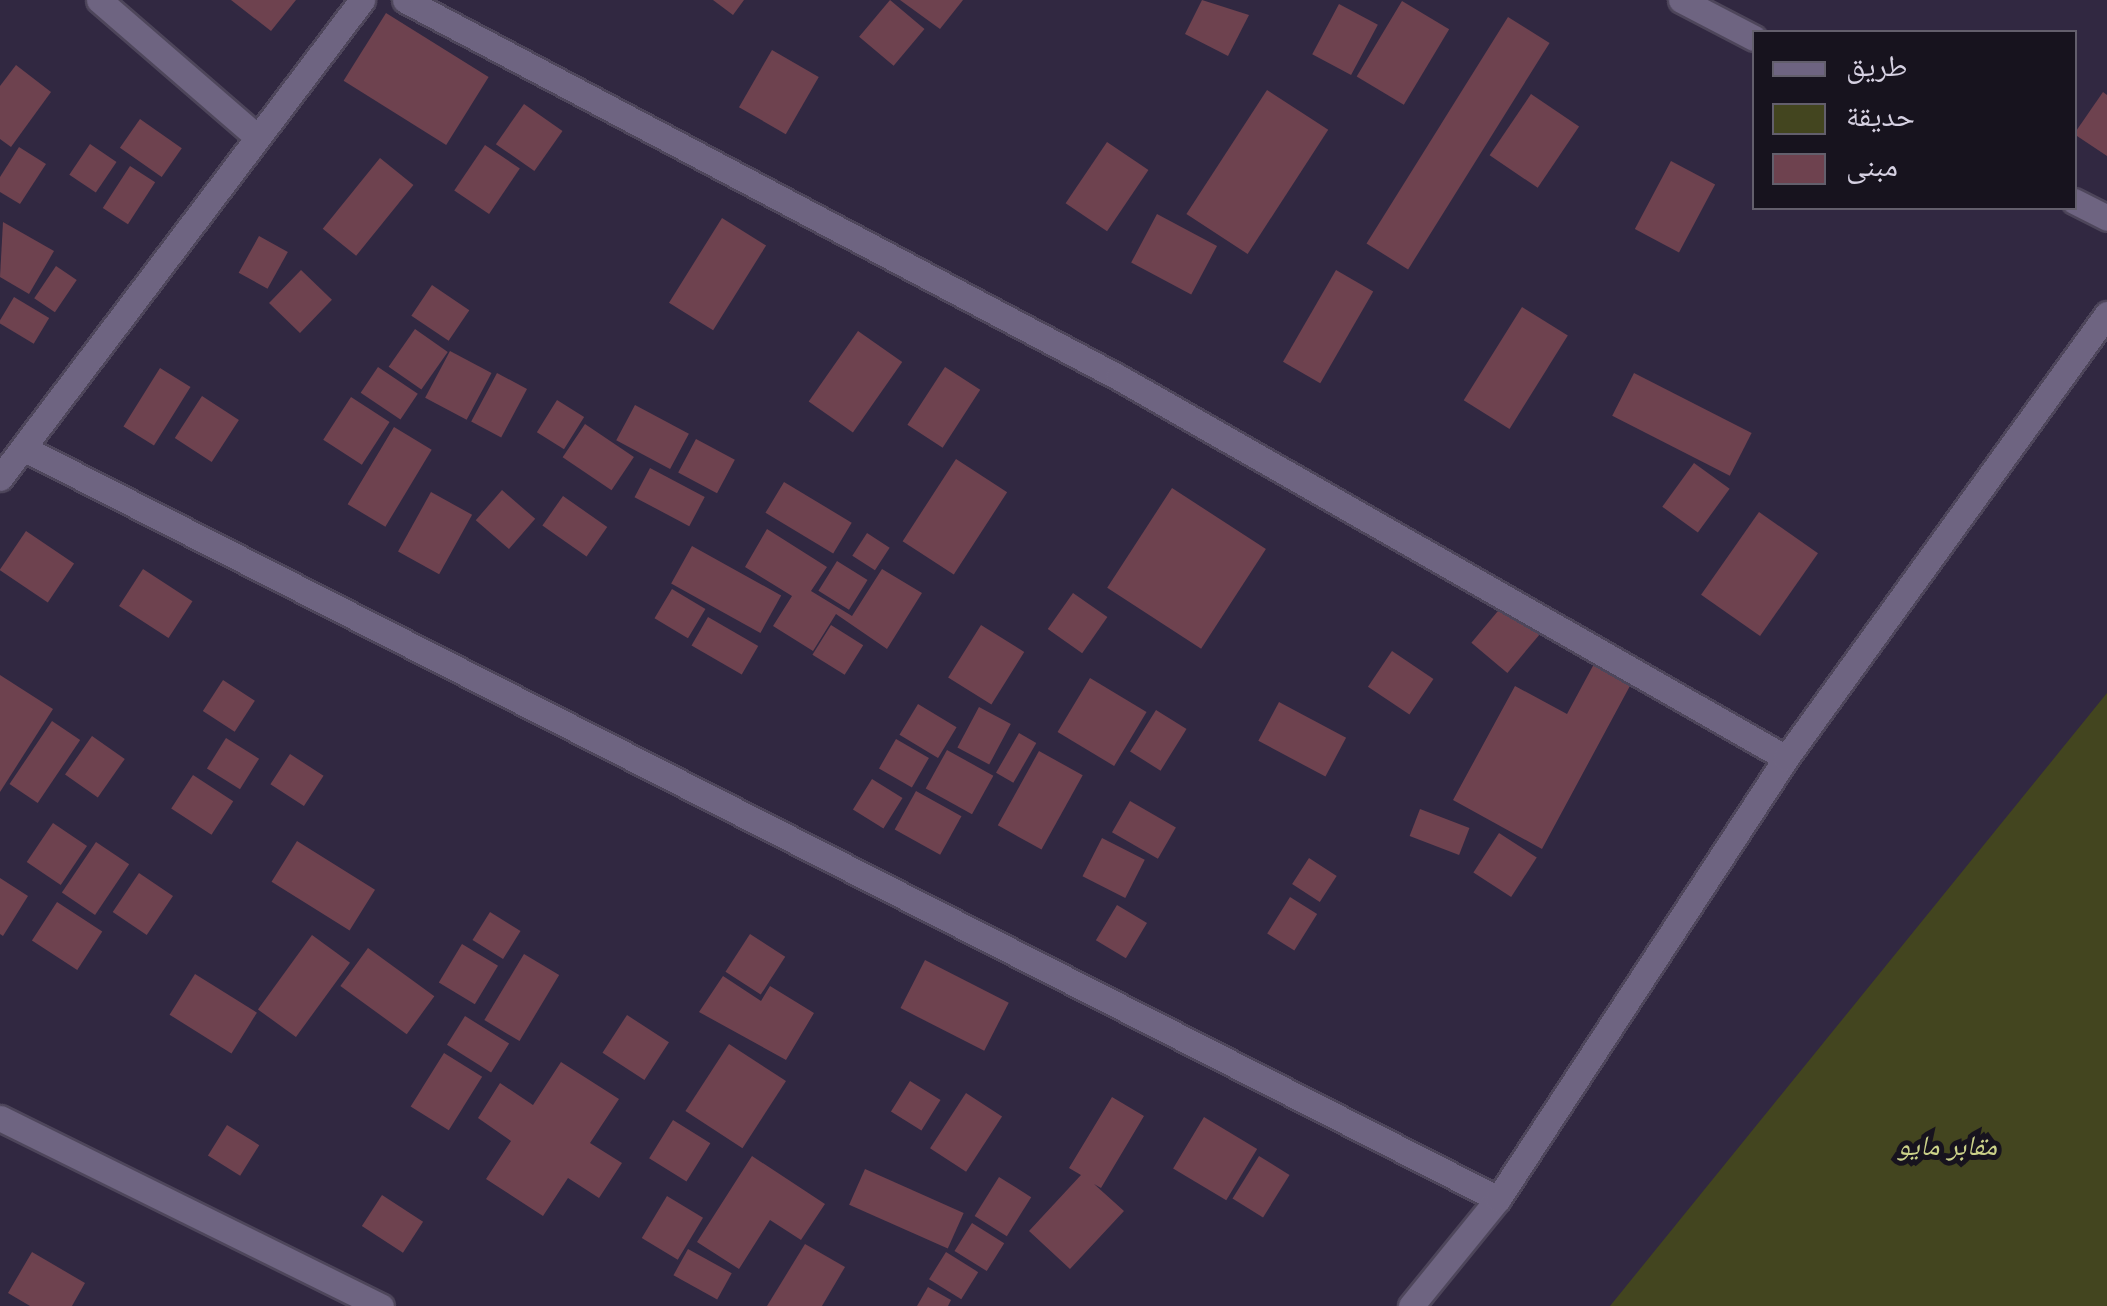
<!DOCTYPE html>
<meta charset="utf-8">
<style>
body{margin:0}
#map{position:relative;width:2107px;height:1306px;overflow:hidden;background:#312841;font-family:"Libre Baskerville","Noto Naskh Arabic",serif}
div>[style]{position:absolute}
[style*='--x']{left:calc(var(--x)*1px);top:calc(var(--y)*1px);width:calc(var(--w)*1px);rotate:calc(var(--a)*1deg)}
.green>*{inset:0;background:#43451f}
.building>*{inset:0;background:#6e424f;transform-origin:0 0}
.roads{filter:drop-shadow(2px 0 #4e465b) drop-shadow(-2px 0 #4e465b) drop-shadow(0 2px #4e465b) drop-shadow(0 -2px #4e465b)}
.street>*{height:25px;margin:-12.5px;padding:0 12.5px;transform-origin:12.5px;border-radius:12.5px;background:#6e6481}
span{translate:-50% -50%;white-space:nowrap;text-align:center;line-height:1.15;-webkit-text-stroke:10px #17131e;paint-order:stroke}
.park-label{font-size:28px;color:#cbd189;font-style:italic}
.legend{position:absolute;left:1752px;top:30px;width:325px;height:180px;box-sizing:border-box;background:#17131e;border:2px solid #635f6c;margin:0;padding:12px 18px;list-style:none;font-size:30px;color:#d6d1e2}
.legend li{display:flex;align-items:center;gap:20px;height:50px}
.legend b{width:50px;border:2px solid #635f6c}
</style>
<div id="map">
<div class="green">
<i style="clip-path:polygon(2107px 693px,2107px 1306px,1610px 1306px)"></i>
</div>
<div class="building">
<i style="clip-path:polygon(231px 0,296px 0,271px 31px)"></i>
<i style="clip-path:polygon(713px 0,744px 0,733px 15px)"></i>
<i style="left:890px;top:0;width:45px;height:48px;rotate:40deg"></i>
<i style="clip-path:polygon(900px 0,963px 0,940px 29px)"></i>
<i style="clip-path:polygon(1202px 0,1249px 15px,1228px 56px,1185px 34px)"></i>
<i style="left:1402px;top:1px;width:55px;height:88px;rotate:31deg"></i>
<i style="left:1339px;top:4px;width:44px;height:57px;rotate:28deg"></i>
<i style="left:386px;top:13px;width:121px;height:80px;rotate:32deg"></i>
<i style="left:1508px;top:17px;width:49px;height:267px;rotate:32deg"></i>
<i style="left:772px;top:50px;width:54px;height:66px;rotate:30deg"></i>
<i style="clip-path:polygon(16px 65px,51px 92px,11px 147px,0 139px,0 86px)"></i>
<i style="left:1267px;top:90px;width:73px;height:148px;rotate:33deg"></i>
<i style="clip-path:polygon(2103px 92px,2107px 95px,2107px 156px,2074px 134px)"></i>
<i style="left:1531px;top:94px;width:58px;height:74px;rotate:34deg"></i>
<i style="left:524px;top:104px;width:47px;height:49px;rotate:35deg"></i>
<i style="left:140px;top:119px;width:51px;height:35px;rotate:35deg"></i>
<i style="left:1107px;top:142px;width:50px;height:74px;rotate:34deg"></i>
<i style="left:90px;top:144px;width:32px;height:37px;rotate:34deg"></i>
<i style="left:485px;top:145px;width:42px;height:55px;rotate:34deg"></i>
<i style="clip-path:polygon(19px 147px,46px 164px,20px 204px,0 192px,0 177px)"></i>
<i style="left:380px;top:158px;width:43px;height:91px;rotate:39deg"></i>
<i style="left:1671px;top:161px;width:50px;height:77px;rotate:28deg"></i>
<i style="left:130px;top:166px;width:30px;height:50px;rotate:33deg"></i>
<i style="left:1157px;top:214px;width:68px;height:55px;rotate:28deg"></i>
<i style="left:722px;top:218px;width:52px;height:100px;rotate:32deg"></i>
<i style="clip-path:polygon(3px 222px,54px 251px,29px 294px,0 277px)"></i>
<i style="left:259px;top:236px;width:33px;height:42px;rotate:29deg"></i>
<i style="left:56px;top:266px;width:25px;height:39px;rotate:34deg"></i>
<i style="left:301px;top:270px;width:43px;height:46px;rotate:44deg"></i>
<i style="left:1336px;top:270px;width:43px;height:106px;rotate:30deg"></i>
<i style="left:432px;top:285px;width:45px;height:37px;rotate:34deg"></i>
<i style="left:14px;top:297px;width:41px;height:30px;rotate:31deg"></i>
<i style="left:1522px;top:307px;width:54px;height:110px;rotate:32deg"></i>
<i style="left:415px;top:329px;width:40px;height:46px;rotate:35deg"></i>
<i style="left:858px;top:331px;width:54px;height:86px;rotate:35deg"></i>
<i style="left:450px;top:351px;width:47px;height:53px;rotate:28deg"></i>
<i style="left:378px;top:367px;width:48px;height:31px;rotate:34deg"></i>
<i style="left:945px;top:367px;width:42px;height:69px;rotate:33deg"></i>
<i style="left:160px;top:368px;width:36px;height:69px;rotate:32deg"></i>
<i style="left:497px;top:373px;width:34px;height:55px;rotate:28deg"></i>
<i style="left:1634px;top:373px;width:132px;height:48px;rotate:27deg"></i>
<i style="left:202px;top:396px;width:44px;height:50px;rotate:33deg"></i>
<i style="left:351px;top:397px;width:46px;height:51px;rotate:33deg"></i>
<i style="left:557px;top:400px;width:32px;height:38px;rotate:32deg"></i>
<i style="left:635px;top:405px;width:61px;height:40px;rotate:28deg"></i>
<i style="left:585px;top:424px;width:59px;height:40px;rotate:34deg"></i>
<i style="left:394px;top:427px;width:44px;height:90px;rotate:31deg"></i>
<i style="left:696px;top:439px;width:44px;height:38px;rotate:28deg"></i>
<i style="left:956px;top:459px;width:61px;height:98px;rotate:33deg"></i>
<i style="left:1694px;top:463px;width:44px;height:54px;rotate:36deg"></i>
<i style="left:650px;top:468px;width:62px;height:33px;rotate:28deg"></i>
<i style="left:784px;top:482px;width:79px;height:36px;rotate:31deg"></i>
<i style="left:1172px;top:488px;width:112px;height:119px;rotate:33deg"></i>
<i style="left:502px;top:490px;width:44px;height:40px;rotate:41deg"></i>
<i style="left:431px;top:492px;width:47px;height:68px;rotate:29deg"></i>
<i style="left:563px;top:496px;width:54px;height:36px;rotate:35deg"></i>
<i style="left:1759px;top:512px;width:72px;height:101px;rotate:35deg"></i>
<i style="clip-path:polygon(767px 529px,827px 567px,811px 591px,852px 616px,882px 569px,922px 593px,887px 649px,836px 614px,813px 651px,773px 626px,792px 596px,745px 567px)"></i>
<i style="left:26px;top:531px;width:58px;height:47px;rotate:34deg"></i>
<i style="left:867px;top:533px;width:27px;height:27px;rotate:33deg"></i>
<i style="left:692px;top:546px;width:102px;height:43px;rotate:29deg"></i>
<i style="left:837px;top:561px;width:36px;height:35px;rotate:32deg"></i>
<i style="left:143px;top:569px;width:59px;height:44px;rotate:33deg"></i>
<i style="left:672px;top:589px;width:39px;height:34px;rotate:31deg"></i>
<i style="left:1073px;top:593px;width:42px;height:44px;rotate:35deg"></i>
<i style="left:1508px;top:599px;width:47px;height:57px;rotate:40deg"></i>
<i style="left:708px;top:617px;width:58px;height:33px;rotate:30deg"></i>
<i style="left:831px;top:625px;width:38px;height:35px;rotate:32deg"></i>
<i style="left:981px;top:625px;width:51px;height:62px;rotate:32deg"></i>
<i style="left:1392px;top:651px;width:50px;height:43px;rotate:34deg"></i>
<i style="clip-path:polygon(1594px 664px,1631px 684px,1542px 849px,1453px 800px,1515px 686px,1567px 714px)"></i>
<i style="clip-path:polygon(0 675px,53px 709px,0 792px)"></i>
<i style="left:1090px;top:678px;width:66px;height:63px;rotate:31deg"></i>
<i style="left:223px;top:680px;width:38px;height:37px;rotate:33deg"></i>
<i style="left:1279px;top:702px;width:76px;height:44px;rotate:28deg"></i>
<i style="left:918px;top:704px;width:45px;height:36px;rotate:31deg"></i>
<i style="left:979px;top:707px;width:36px;height:46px;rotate:28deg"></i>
<i style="left:1156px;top:710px;width:36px;height:49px;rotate:32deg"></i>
<i style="left:52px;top:721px;width:34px;height:76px;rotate:34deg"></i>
<i style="left:1019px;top:733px;width:20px;height:46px;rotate:30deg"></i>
<i style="left:92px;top:736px;width:40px;height:47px;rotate:35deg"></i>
<i style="left:226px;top:738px;width:39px;height:36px;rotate:32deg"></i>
<i style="left:896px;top:739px;width:38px;height:34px;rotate:30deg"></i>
<i style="left:947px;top:750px;width:53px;height:44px;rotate:29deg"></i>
<i style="left:1039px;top:751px;width:50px;height:85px;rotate:29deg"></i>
<i style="left:290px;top:754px;width:40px;height:36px;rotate:33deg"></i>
<i style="left:193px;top:775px;width:48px;height:40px;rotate:33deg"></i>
<i style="left:872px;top:779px;width:36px;height:36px;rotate:32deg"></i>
<i style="left:916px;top:791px;width:52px;height:44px;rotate:29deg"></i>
<i style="left:1130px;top:801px;width:53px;height:36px;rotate:30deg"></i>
<i style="left:1420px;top:809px;width:53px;height:29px;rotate:21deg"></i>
<i style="left:53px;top:823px;width:41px;height:47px;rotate:34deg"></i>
<i style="left:1499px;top:833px;width:45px;height:47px;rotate:33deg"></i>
<i style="left:1102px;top:838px;width:48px;height:43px;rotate:27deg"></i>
<i style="left:297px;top:841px;width:92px;height:48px;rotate:32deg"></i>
<i style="left:96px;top:842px;width:40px;height:61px;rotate:34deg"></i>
<i style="left:1309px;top:858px;width:33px;height:31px;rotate:33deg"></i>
<i style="left:139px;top:873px;width:41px;height:47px;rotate:34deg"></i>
<i style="clip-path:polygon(0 878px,28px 896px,3px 936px,0 934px)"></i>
<i style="left:1290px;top:897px;width:32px;height:43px;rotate:32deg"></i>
<i style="left:57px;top:902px;width:54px;height:46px;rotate:33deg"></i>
<i style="left:1117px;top:905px;width:35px;height:41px;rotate:31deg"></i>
<i style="left:490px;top:912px;width:36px;height:33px;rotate:32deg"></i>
<i style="left:750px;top:934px;width:42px;height:45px;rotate:33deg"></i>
<i style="left:312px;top:935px;width:47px;height:92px;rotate:36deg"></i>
<i style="left:462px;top:944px;width:42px;height:45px;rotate:31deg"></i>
<i style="left:368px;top:948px;width:82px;height:47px;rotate:36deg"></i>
<i style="left:524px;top:954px;width:41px;height:77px;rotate:31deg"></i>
<i style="left:925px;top:960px;width:94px;height:54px;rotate:27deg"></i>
<i style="left:195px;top:974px;width:73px;height:48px;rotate:32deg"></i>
<i style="clip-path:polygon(723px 976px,761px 1001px,770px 986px,814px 1013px,786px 1060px,699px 1012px)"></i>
<i style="left:627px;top:1015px;width:50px;height:45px;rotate:33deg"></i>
<i style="left:465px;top:1016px;width:52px;height:34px;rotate:32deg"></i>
<i style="left:729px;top:1044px;width:68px;height:80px;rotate:33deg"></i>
<i style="left:444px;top:1053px;width:45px;height:63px;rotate:32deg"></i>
<i style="clip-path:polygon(561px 1062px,619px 1099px,590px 1143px,622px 1163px,599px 1198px,568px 1178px,543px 1216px,486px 1179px,511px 1141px,478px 1118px,500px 1083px,533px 1105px)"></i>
<i style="left:910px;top:1081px;width:36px;height:36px;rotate:32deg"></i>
<i style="left:966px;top:1093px;width:43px;height:66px;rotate:33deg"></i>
<i style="clip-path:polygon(1112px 1097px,1144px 1116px,1101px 1188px,1094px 1184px,1124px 1211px,1070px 1269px,1029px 1231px,1081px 1175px,1069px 1168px)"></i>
<i style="left:1204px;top:1117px;width:62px;height:60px;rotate:31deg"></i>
<i style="left:673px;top:1120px;width:44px;height:45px;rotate:32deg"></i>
<i style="left:227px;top:1125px;width:38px;height:36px;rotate:32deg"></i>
<i style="clip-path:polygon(752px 1156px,825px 1204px,801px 1240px,770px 1220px,739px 1269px,697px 1242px)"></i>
<i style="left:1259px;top:1156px;width:36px;height:50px;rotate:32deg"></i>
<i style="left:865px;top:1169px;width:108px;height:39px;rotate:24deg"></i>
<i style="left:999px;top:1177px;width:38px;height:46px;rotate:32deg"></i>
<i style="left:382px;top:1195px;width:49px;height:37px;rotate:33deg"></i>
<i style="left:667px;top:1196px;width:42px;height:49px;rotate:31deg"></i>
<i style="left:972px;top:1223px;width:38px;height:33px;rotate:32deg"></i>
<i style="clip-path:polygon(805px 1244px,845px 1267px,822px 1306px,767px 1306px)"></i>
<i style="left:688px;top:1249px;width:50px;height:30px;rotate:29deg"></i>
<i style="clip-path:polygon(32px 1252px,85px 1283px,72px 1306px,30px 1306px,8px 1293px)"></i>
<i style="left:946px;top:1252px;width:38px;height:32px;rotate:32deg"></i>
<i style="clip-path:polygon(928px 1287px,951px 1300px,948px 1306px,917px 1306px)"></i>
</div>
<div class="roads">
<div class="street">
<i style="--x:99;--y:0;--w:208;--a:40.9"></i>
<i style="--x:405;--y:0;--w:807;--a:27.87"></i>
<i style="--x:1118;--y:377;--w:769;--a:29.7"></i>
<i style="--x:1681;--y:0;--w:82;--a:27.5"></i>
<i style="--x:2074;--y:201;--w:37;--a:27"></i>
<i style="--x:23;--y:448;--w:1655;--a:26.98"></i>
<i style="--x:0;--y:478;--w:600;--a:-52.86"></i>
<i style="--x:0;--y:1118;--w:425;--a:26.3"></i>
<i style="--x:1411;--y:1306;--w:138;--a:-50.9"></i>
<i style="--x:1498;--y:1199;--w:527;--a:-56.85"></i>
<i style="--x:1786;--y:758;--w:548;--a:-54.13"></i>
</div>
</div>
<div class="park-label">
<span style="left:1947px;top:1146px">مقابر مايو</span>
</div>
<ul class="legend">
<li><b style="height:12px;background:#6e6481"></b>طريق</li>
<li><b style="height:28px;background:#43451f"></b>حديقة</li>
<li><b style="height:28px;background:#6e424f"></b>مبنى</li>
</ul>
</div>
